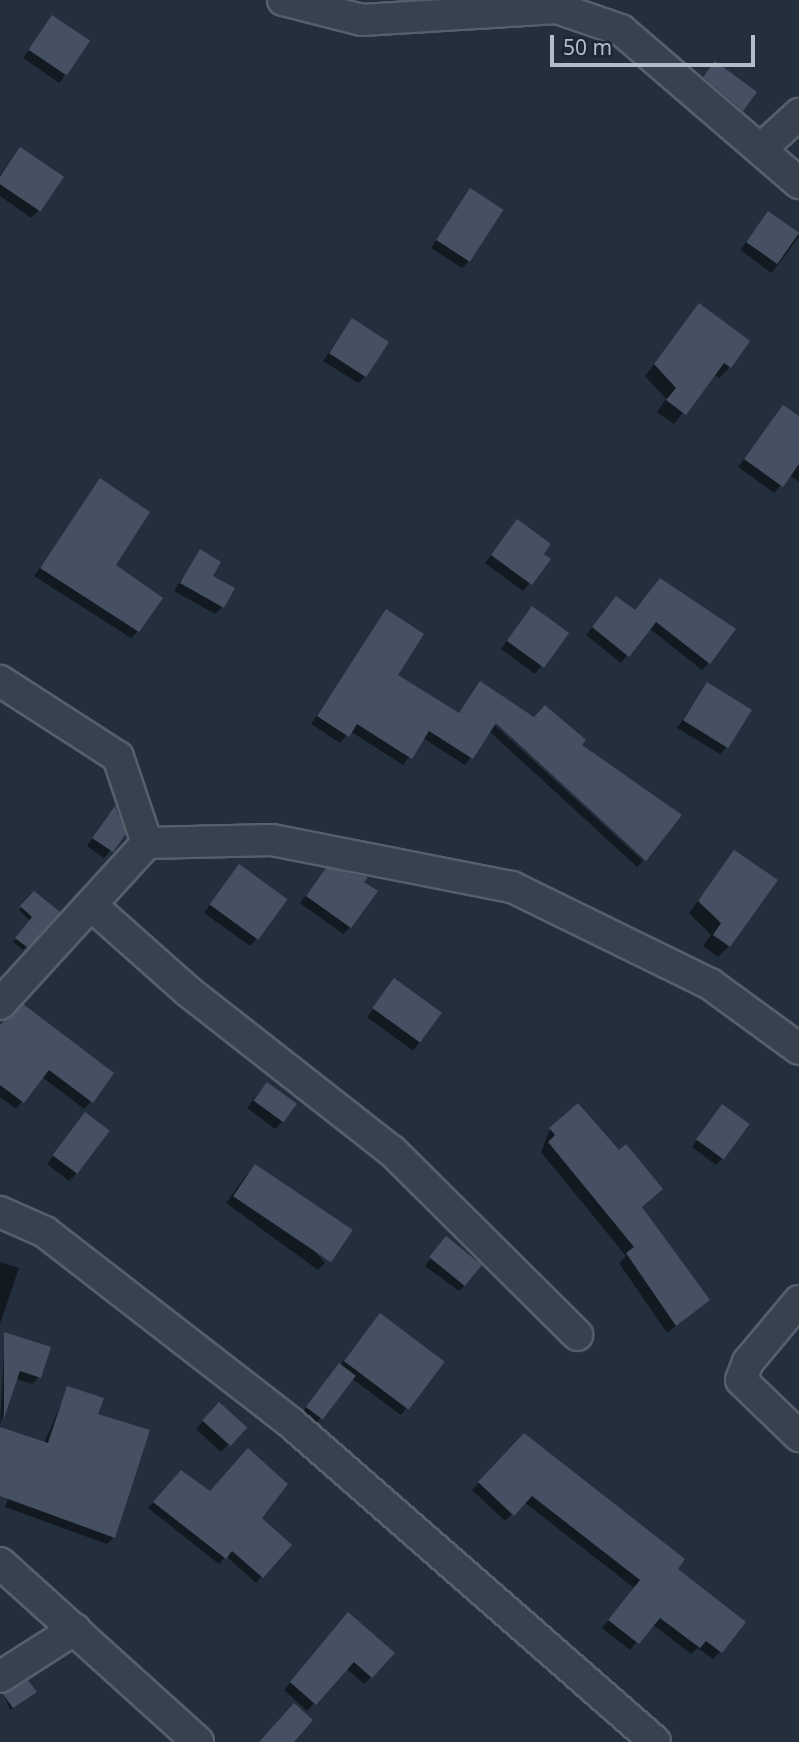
<!DOCTYPE html>
<style>
body{margin:0}
#map{position:relative;width:799px;height:1742px;overflow:hidden;background:#242f3e;font-family:"Noto Sans",sans-serif}
div>[style]{position:absolute}
[style*='--x']{left:calc(var(--x)*1px);top:calc(var(--y)*1px);width:calc(var(--w)*1px);rotate:calc(var(--a)*1deg)}
.shadow>*{inset:0;background:#0007;transform-origin:0 0}
.building>*{inset:0;background:#455162;transform-origin:0 0}
.roads{filter:drop-shadow(2px 0 #565f6c) drop-shadow(-2px 0 #565f6c) drop-shadow(0 2px #565f6c) drop-shadow(0 -2px #565f6c)}
.minor>*{height:30px;margin:-15px;padding:0 15px;transform-origin:15px;border-radius:15px;background:#38414e}
span{translate:-50% -50%;white-space:nowrap;text-align:center;line-height:1.15;-webkit-text-stroke:5px #1d2633;paint-order:stroke}
.scale{position:absolute;left:550px;top:35px;width:205px;height:32px;box-sizing:border-box;border:4px solid #b4bcc9;border-top:0;padding-left:9px;font-size:21px;line-height:24px;white-space:nowrap;color:#b4bcc9;-webkit-text-stroke:5px #1d2633;paint-order:stroke}
</style>
<div id="map">
<div class="shadow">
<i style="left:52px;top:17px;width:44px;height:50px;rotate:35deg"></i>
<i style="clip-path:polygon(708px 71px,754px 92px,734px 117px,697px 85px)"></i>
<i style="clip-path:polygon(21px 149px,38px 211px,31px 218px,0 196px,0 175px)"></i>
<i style="clip-path:polygon(470px 190px,469px 261px,462px 268px,431px 248px)"></i>
<i style="left:768px;top:213px;width:39px;height:46px;rotate:37deg"></i>
<i style="clip-path:polygon(699px 306px,730px 367px,719px 378px,713px 374px,674px 424px,657px 412px,666px 399px,645px 376px)"></i>
<i style="clip-path:polygon(352px 320px,366px 376px,358px 383px,323px 361px)"></i>
<i style="clip-path:polygon(776px 415px,799px 419px,799px 482px,789px 475px,774px 493px,738px 467px)"></i>
<i style="clip-path:polygon(100px 480px,114px 566px,138px 631px,131px 638px,34px 576px)"></i>
<i style="clip-path:polygon(517px 521px,549px 560px,523px 591px,485px 563px)"></i>
<i style="clip-path:polygon(200px 552px,222px 607px,215px 614px,174px 591px)"></i>
<i style="clip-path:polygon(660px 580px,709px 663px,702px 670px,649px 628px,621px 663px,586px 635px,609px 605px,634px 612px)"></i>
<i style="clip-path:polygon(386px 612px,396px 675px,458px 714px,480px 684px,580px 745px,488px 719px,643px 861px,637px 867px,489px 731px,465px 765px,423px 738px,403px 765px,350px 731px,340px 743px,311px 724px)"></i>
<i style="clip-path:polygon(525px 616px,567px 633px,535px 674px,501px 649px)"></i>
<i style="clip-path:polygon(707px 684px,727px 747px,720px 754px,677px 728px)"></i>
<i style="clip-path:polygon(108px 815px,124px 834px,104px 858px,87px 846px)"></i>
<i style="clip-path:polygon(735px 852px,729px 946px,718px 957px,703px 946px,711px 935px,689px 913px)"></i>
<i style="clip-path:polygon(239px 866px,257px 938px,250px 946px,204px 913px)"></i>
<i style="clip-path:polygon(326px 870px,350px 927px,343px 934px,300px 903px)"></i>
<i style="clip-path:polygon(34px 893px,57px 913px,23px 950px,13px 942px,30px 921px,19px 910px)"></i>
<i style="left:394px;top:980px;width:57px;height:46px;rotate:36deg"></i>
<i style="clip-path:polygon(0 1029px,92px 1101px,84px 1109px,42px 1077px,16px 1109px,0 1097px)"></i>
<i style="clip-path:polygon(260px 1091px,282px 1122px,275px 1129px,247px 1108px)"></i>
<i style="clip-path:polygon(722px 1106px,723px 1158px,716px 1165px,692px 1147px)"></i>
<i style="clip-path:polygon(78px 1122px,76px 1174px,69px 1181px,47px 1164px)"></i>
<i style="clip-path:polygon(550px 1129px,640px 1208px,708px 1300px,667px 1333px,619px 1263px,626px 1256px,541px 1152px)"></i>
<i style="clip-path:polygon(248px 1173px,325px 1263px,318px 1270px,226px 1203px)"></i>
<i style="clip-path:polygon(439px 1246px,466px 1284px,459px 1291px,425px 1266px)"></i>
<i style="clip-path:polygon(0 1262px,19px 1268px,0 1324px)"></i>
<i style="clip-path:polygon(380px 1315px,442px 1362px,401px 1415px,351px 1378px,314px 1426px,300px 1415px)"></i>
<i style="clip-path:polygon(5px 1334px,39px 1377px,32px 1384px,15px 1379px,0 1425px)"></i>
<i style="clip-path:polygon(68px 1388px,96px 1415px,114px 1537px,107px 1544px,5px 1507px,25px 1447px,44px 1443px)"></i>
<i style="clip-path:polygon(212px 1411px,245px 1427px,221px 1452px,196px 1429px)"></i>
<i style="clip-path:polygon(524px 1435px,676px 1569px,720px 1652px,713px 1659px,698px 1648px,691px 1654px,652px 1624px,630px 1650px,602px 1628px,634px 1588px,524px 1502px,505px 1521px,472px 1490px)"></i>
<i style="clip-path:polygon(175px 1478px,260px 1518px,290px 1545px,256px 1583px,226px 1556px,219px 1564px,148px 1508px)"></i>
<i style="clip-path:polygon(341px 1621px,371px 1677px,364px 1684px,346px 1668px,307px 1711px,284px 1690px)"></i>
<i style="clip-path:polygon(4px 1695px,31px 1695px,10px 1710px)"></i>
</div>
<div class="building">
<i style="left:52px;top:15px;width:46px;height:42px;rotate:34deg"></i>
<i style="clip-path:polygon(715px 61px,757px 92px,743px 111px,703px 77px)"></i>
<i style="left:20px;top:147px;width:53px;height:42px;rotate:34deg"></i>
<i style="left:470px;top:188px;width:40px;height:62px;rotate:33deg"></i>
<i style="left:768px;top:211px;width:38px;height:38px;rotate:35deg"></i>
<i style="clip-path:polygon(699px 303px,750px 341px,731px 368px,724px 363px,686px 415px,666px 400px,676px 388px,654px 364px)"></i>
<i style="left:352px;top:318px;width:44px;height:42px;rotate:33deg"></i>
<i style="clip-path:polygon(783px 405px,799px 416px,799px 464px,783px 487px,744px 459px)"></i>
<i style="clip-path:polygon(100px 478px,150px 512px,116px 565px,163px 598px,139px 632px,40px 568px)"></i>
<i style="clip-path:polygon(517px 519px,551px 544px,544px 554px,551px 559px,532px 585px,491px 555px)"></i>
<i style="clip-path:polygon(200px 549px,221px 562px,213px 576px,235px 588px,224px 608px,180px 583px)"></i>
<i style="clip-path:polygon(660px 578px,736px 629px,710px 664px,656px 622px,629px 657px,592px 627px,616px 596px,635px 610px)"></i>
<i style="left:532px;top:606px;width:46px;height:43px;rotate:36deg"></i>
<i style="clip-path:polygon(386px 609px,424px 634px,398px 675px,459px 713px,480px 681px,534px 717px,545px 705px,586px 740px,582px 745px,682px 815px,646px 861px,496px 723px,473px 759px,429px 731px,412px 759px,357px 724px,349px 737px,317px 716px)"></i>
<i style="left:707px;top:682px;width:53px;height:45px;rotate:32deg"></i>
<i style="clip-path:polygon(115px 806px,126px 834px,113px 852px,92px 838px)"></i>
<i style="clip-path:polygon(734px 850px,778px 880px,730px 947px,713px 935px,721px 923px,698px 901px)"></i>
<i style="left:239px;top:864px;width:60px;height:50px;rotate:36deg"></i>
<i style="clip-path:polygon(326px 868px,368px 877px,364px 882px,378px 891px,351px 928px,306px 896px)"></i>
<i style="clip-path:polygon(34px 891px,60px 912px,28px 948px,15px 938px,32px 917px,20px 906px)"></i>
<i style="left:394px;top:978px;width:59px;height:37px;rotate:36deg"></i>
<i style="clip-path:polygon(23px 1004px,114px 1073px,93px 1103px,49px 1070px,24px 1103px,0 1085px,0 1025px)"></i>
<i style="left:267px;top:1082px;width:37px;height:23px;rotate:36deg"></i>
<i style="clip-path:polygon(578px 1103px,619px 1150px,626px 1144px,663px 1189px,642px 1207px,710px 1300px,676px 1326px,626px 1253px,634px 1247px,548px 1142px,555px 1135px,549px 1128px)"></i>
<i style="left:722px;top:1104px;width:34px;height:44px;rotate:36deg"></i>
<i style="left:85px;top:1112px;width:31px;height:54px;rotate:37deg"></i>
<i style="left:255px;top:1164px;width:118px;height:39px;rotate:34deg"></i>
<i style="left:446px;top:1236px;width:46px;height:27px;rotate:39deg"></i>
<i style="left:380px;top:1313px;width:81px;height:60px;rotate:37deg"></i>
<i style="clip-path:polygon(4px 1332px,51px 1347px,41px 1378px,20px 1371px,4px 1418px)"></i>
<i style="left:339px;top:1363px;width:21px;height:55px;rotate:37deg"></i>
<i style="clip-path:polygon(67px 1386px,104px 1398px,98px 1414px,150px 1430px,115px 1538px,0 1496px,0 1427px,48px 1443px)"></i>
<i style="left:219px;top:1402px;width:38px;height:25px;rotate:42deg"></i>
<i style="clip-path:polygon(524px 1433px,685px 1559px,678px 1569px,746px 1622px,722px 1653px,706px 1641px,700px 1648px,660px 1618px,639px 1644px,608px 1620px,640px 1580px,532px 1496px,514px 1516px,478px 1482px)"></i>
<i style="clip-path:polygon(248px 1448px,288px 1484px,262px 1518px,292px 1545px,263px 1578px,232px 1551px,226px 1559px,153px 1502px,181px 1470px,210px 1491px)"></i>
<i style="clip-path:polygon(348px 1612px,395px 1653px,372px 1678px,354px 1662px,316px 1705px,290px 1682px)"></i>
<i style="clip-path:polygon(28px 1680px,37px 1692px,13px 1708px,3px 1694px)"></i>
<i style="clip-path:polygon(294px 1703px,313px 1720px,294px 1742px,259px 1742px)"></i>
</div>
<div class="roads">
<div class="minor">
<i style="--x:283;--y:0;--w:81;--a:14.2"></i>
<i style="--x:362;--y:20;--w:195;--a:-3.5"></i>
<i style="--x:557;--y:8;--w:68;--a:19"></i>
<i style="--x:621;--y:30;--w:235;--a:40.7"></i>
<i style="--x:761;--y:149;--w:52;--a:-42.6"></i>
<i style="--x:0;--y:681;--w:140;--a:32.8"></i>
<i style="--x:118;--y:757;--w:91;--a:71.4"></i>
<i style="--x:91;--y:905;--w:131;--a:41.6"></i>
<i style="--x:189;--y:992;--w:258;--a:38.1"></i>
<i style="--x:392;--y:1151;--w:261;--a:44.8"></i>
<i style="--x:0;--y:1004;--w:218;--a:-47.6"></i>
<i style="--x:147;--y:843;--w:125;--a:-1.4"></i>
<i style="--x:272;--y:840;--w:245;--a:11.1"></i>
<i style="--x:512;--y:887;--w:220;--a:26.1"></i>
<i style="--x:710;--y:984;--w:110;--a:36.1"></i>
<i style="--x:0;--y:1212;--w:49;--a:24"></i>
<i style="--x:45;--y:1232;--w:310;--a:37.8"></i>
<i style="--x:290;--y:1422;--w:485;--a:41.2"></i>
<i style="--x:799;--y:1301;--w:80;--a:129.9"></i>
<i style="--x:748;--y:1362;--w:19;--a:111"></i>
<i style="--x:741;--y:1380;--w:81;--a:44"></i>
<i style="--x:0;--y:1563;--w:267;--a:42.1"></i>
<i style="--x:0;--y:1677;--w:89;--a:-32.6"></i>
</div>
</div>
<div class="scale">50 m</div>
</div>
